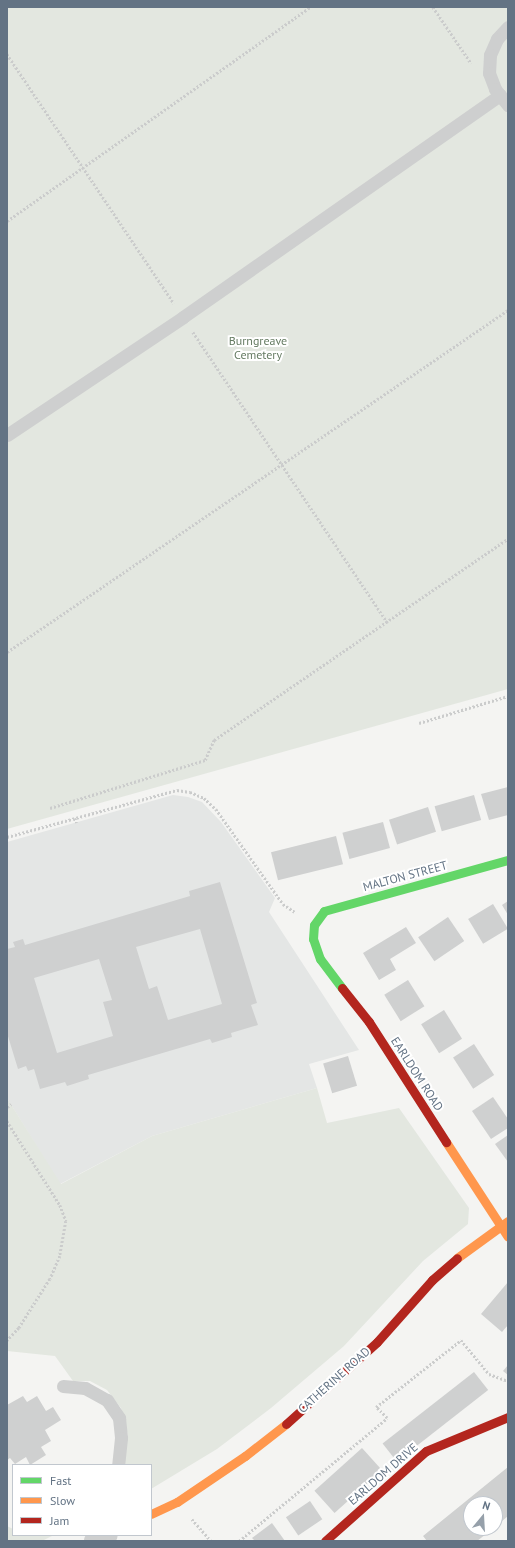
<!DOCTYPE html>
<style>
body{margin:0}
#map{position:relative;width:515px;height:1548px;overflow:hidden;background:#f4f4f2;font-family:"PT Sans",sans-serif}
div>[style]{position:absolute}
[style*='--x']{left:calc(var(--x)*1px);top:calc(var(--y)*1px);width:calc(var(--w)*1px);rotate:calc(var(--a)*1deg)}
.built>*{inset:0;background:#e4e6e5}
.green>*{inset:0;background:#e3e7e0}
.building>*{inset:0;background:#cfd0d0;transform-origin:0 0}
.path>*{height:2.5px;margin-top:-1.25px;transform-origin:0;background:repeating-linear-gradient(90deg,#cbcccc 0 2px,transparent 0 4px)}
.lane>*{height:13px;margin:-6.5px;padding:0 6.5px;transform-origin:6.5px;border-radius:6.5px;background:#cecfcf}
.street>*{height:22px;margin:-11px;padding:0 11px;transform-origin:11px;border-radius:11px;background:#cecfcf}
.fast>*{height:9px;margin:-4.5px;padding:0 4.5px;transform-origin:4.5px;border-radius:4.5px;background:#63d668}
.slow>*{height:9px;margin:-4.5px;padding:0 4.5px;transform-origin:4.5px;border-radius:4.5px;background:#ff974d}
.jam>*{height:9px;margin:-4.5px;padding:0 4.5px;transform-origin:4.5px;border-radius:4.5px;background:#b3261e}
span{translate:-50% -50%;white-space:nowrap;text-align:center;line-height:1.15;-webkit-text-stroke:4px #fff;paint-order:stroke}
.park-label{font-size:12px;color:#657b62}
.street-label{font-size:12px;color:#637384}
.frame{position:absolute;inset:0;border:8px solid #637384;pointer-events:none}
.legend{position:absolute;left:12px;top:1464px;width:140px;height:72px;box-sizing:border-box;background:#fff;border:1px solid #c1c7ce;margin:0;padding:5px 7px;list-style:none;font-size:12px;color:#637384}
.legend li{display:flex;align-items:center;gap:8px;height:20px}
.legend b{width:20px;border:1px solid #c1c7ce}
.north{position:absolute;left:463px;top:1496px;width:40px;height:40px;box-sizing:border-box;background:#fff;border:1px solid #c1c7ce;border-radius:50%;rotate:18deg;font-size:11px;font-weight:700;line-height:16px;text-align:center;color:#637384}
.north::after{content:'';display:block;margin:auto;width:14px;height:18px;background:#96a0aa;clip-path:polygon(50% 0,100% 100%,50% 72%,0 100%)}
</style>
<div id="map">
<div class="built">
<i style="clip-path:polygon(173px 795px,188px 797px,202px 802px,221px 822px,275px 898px,269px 912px,359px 1050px,309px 1064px,317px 1088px,152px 1136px,60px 1184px,7px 1098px,7px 842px)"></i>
</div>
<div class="green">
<i style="clip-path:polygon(7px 7px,508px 7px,508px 689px,7px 829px)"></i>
<i style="clip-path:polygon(317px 1088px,327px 1123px,399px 1108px,469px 1208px,468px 1224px,423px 1261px,344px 1346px,271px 1408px,217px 1449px,151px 1489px,151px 1465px,126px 1465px,122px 1459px,128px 1435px,121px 1408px,107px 1390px,90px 1381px,73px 1381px,55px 1356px,7px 1351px,7px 1098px,61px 1184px,152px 1136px)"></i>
<i style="clip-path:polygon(7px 1526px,13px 1529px,13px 1535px,54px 1535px,42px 1541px,7px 1541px)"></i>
</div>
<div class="building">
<i style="clip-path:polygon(508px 787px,508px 815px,489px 820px,481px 794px)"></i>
<i style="left:474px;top:795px;width:26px;height:41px;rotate:74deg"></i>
<i style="left:428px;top:807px;width:26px;height:41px;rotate:72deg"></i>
<i style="left:383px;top:822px;width:27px;height:42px;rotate:75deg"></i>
<i style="left:336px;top:836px;width:29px;height:67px;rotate:76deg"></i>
<i style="clip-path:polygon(evenodd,220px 882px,257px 1003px,251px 1005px,258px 1025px,231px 1033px,232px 1037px,212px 1043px,210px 1039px,88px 1075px,89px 1079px,67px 1086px,65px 1082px,40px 1089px,34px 1069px,28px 1071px,26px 1066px,18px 1069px,7px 1033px,7px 949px,15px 947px,13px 942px,23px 939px,25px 945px,190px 896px,189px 891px,220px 882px,200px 929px,222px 1004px,168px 1020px,157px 986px,149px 989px,136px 947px,200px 929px,220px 882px,99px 959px,112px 1000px,103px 1002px,113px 1036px,57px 1053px,34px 978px,99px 959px)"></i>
<i style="clip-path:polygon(508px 901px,508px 915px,502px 905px)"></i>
<i style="left:493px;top:904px;width:29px;height:29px;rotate:59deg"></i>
<i style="left:448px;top:917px;width:29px;height:36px;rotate:56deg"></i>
<i style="clip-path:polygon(406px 927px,416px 943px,390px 959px,396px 970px,379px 980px,363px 953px)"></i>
<i style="left:408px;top:980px;width:31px;height:28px;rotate:58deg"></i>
<i style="left:444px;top:1010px;width:34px;height:27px;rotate:58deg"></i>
<i style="left:474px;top:1044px;width:37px;height:25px;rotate:57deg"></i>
<i style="left:348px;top:1056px;width:31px;height:26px;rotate:73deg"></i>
<i style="clip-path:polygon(493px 1097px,508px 1119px,508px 1128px,491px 1139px,472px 1111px)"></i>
<i style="clip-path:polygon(508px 1135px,508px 1162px,495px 1144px)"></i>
<i style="clip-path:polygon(508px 1282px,508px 1325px,502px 1332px,481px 1314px)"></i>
<i style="clip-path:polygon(508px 1365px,508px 1375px,503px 1371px)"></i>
<i style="left:474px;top:1372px;width:23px;height:116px;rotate:52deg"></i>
<i style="clip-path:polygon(23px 1396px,27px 1402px,37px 1396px,46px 1411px,53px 1407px,61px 1420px,45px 1430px,51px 1441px,41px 1447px,46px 1455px,30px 1465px,26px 1457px,15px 1464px,10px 1458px,7px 1460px,7px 1405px)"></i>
<i style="left:362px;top:1448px;width:30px;height:64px;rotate:48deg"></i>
<i style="clip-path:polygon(508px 1467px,508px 1516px,495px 1527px,495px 1504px,471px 1504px,471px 1528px,494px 1528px,477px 1541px,427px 1541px,423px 1536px)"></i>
<i style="left:310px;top:1501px;width:22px;height:29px;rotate:56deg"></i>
<i style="clip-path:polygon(272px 1523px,285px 1541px,255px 1541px,252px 1538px)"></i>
</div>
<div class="path">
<i style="--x:433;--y:7;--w:68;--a:55.8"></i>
<i style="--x:7;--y:54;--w:300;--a:56.2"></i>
<i style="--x:7;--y:221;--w:371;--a:-35.2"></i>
<i style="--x:193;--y:332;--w:350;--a:56.2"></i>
<i style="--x:7;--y:652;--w:607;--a:-34.32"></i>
<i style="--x:419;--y:723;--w:93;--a:-16.9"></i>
<i style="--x:50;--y:808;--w:162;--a:-17.2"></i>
<i style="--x:205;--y:760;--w:22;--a:-66"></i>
<i style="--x:214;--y:740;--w:356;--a:-34.4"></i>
<i style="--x:75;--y:818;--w:5;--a:68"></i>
<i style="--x:7;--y:837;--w:176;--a:-15.5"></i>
<i style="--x:177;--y:790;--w:13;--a:9"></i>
<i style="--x:190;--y:792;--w:15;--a:23"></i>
<i style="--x:204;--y:798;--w:16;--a:43"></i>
<i style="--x:216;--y:809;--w:116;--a:54.8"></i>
<i style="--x:283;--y:904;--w:14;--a:34"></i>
<i style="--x:7;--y:1107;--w:5;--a:-37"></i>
<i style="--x:7;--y:1121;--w:99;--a:57.8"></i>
<i style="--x:60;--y:1205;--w:17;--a:69"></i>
<i style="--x:66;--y:1221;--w:36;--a:100"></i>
<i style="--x:60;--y:1256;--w:25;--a:113"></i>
<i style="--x:50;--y:1279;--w:58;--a:122.3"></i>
<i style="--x:19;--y:1328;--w:18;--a:133"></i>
<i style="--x:192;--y:1519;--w:29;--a:49"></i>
<i style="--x:239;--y:1541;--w:192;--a:-39.7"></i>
<i style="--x:387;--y:1418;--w:16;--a:-135"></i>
<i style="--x:376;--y:1407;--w:108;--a:-38.2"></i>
<i style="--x:461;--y:1340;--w:44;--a:50.5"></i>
<i style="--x:489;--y:1374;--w:20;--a:20"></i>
</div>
<div class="lane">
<i style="--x:508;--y:27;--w:16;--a:133"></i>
<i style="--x:497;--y:39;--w:17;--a:114"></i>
<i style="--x:490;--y:55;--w:18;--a:93"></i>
<i style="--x:489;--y:73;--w:17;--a:69"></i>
<i style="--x:495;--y:89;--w:21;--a:51"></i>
<i style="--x:7;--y:435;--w:212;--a:-33.8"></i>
<i style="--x:183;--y:317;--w:387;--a:-35"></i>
<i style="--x:63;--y:1386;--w:22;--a:5"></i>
<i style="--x:85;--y:1388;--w:25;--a:29"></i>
<i style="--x:107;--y:1400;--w:22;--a:56"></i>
<i style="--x:119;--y:1418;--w:20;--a:84"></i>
<i style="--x:121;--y:1438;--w:27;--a:96"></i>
</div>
<div class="street">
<i style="--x:95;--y:1541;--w:13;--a:-27"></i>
</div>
<div class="fast">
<i style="--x:342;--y:988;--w:36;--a:-127"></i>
<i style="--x:320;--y:959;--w:21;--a:-109"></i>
<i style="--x:313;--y:939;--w:14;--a:-86"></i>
<i style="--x:314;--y:925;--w:17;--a:-54"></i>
<i style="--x:324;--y:911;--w:191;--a:-15.5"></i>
</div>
<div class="slow">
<i style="--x:446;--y:1142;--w:113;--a:56.9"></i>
<i style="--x:457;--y:1258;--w:63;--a:-36"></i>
<i style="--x:151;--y:1514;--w:29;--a:-25"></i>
<i style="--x:177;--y:1502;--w:82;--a:-34.1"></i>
<i style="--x:245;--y:1456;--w:52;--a:-38"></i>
</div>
<div class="jam">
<i style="--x:342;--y:988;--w:43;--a:51.5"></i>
<i style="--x:369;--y:1022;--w:143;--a:57.3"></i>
<i style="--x:286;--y:1424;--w:122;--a:-42"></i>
<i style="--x:377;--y:1342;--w:83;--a:-48.4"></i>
<i style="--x:432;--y:1280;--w:33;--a:-41"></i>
<i style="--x:325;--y:1541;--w:135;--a:-41.7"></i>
<i style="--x:426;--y:1451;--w:89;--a:-22.5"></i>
</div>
<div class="park-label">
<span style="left:258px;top:348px">Burngreave<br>Cemetery</span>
</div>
<div class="street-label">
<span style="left:405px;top:876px;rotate:-15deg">MALTON STREET</span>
<span style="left:417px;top:1074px;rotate:57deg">EARLDOM ROAD</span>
<span style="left:334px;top:1380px;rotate:-42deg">CATHERINE ROAD</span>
<span style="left:383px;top:1474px;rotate:-41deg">EARLDOM DRIVE</span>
</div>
<div class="frame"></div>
<ul class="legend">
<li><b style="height:5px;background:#63d668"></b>Fast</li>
<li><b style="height:5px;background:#ff974d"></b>Slow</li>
<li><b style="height:5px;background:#b3261e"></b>Jam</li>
</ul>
<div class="north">N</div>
</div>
